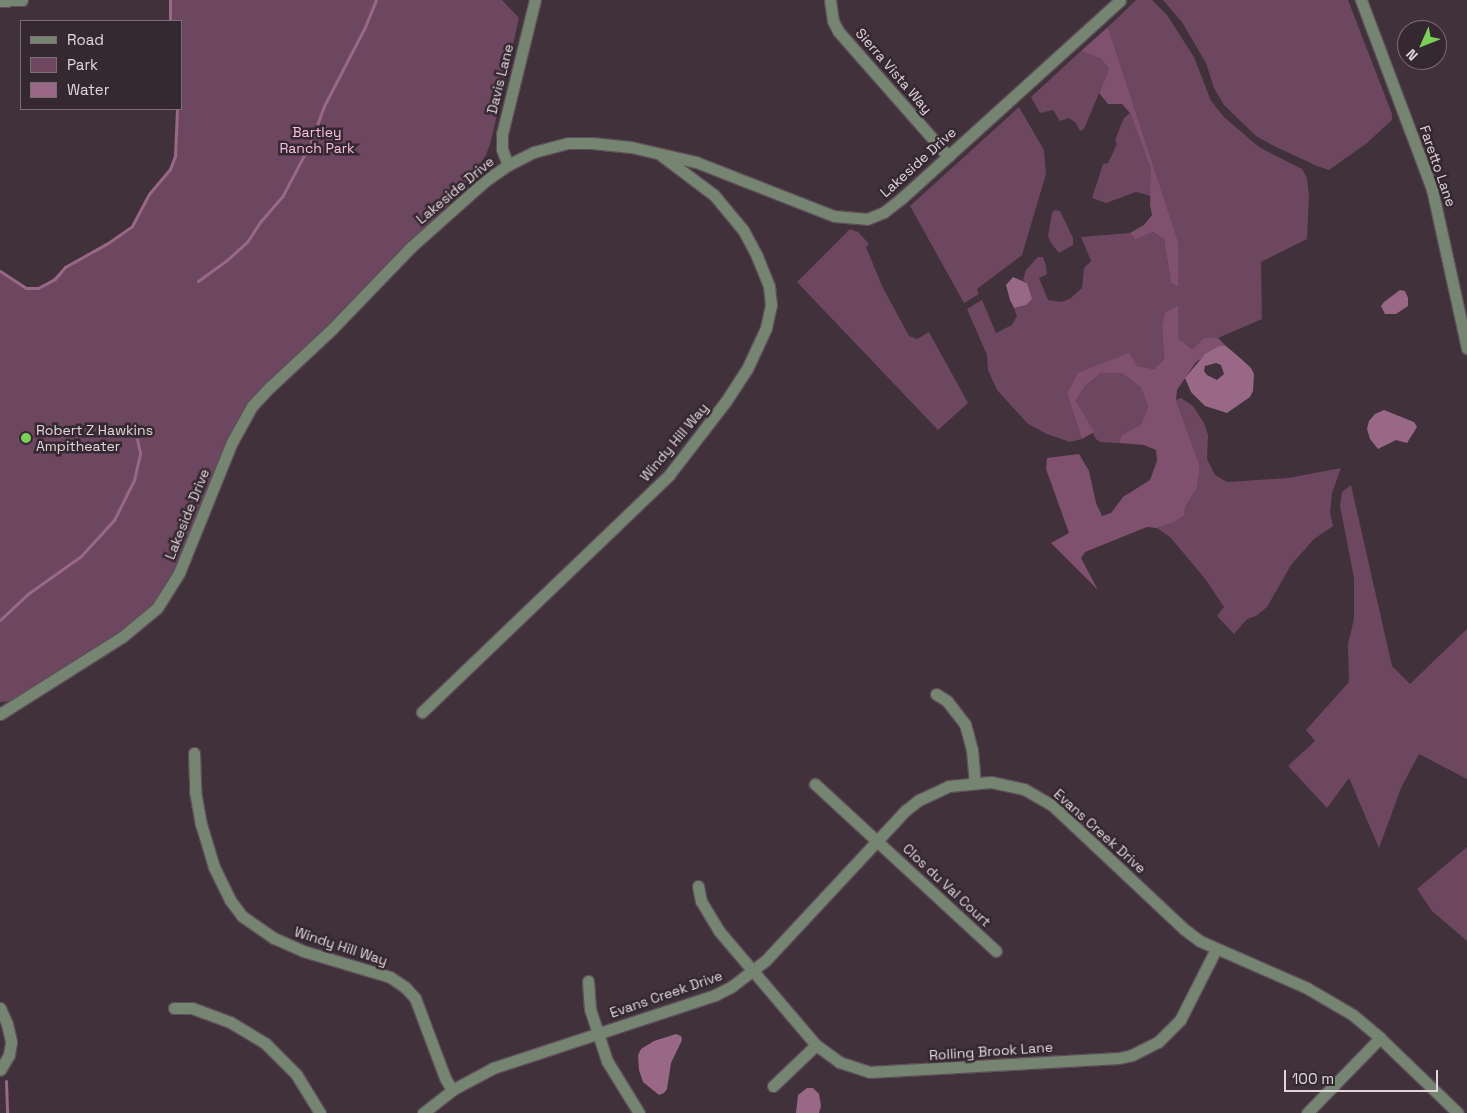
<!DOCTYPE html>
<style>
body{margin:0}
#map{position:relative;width:1467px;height:1113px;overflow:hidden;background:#40313b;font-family:"Space Grotesk",sans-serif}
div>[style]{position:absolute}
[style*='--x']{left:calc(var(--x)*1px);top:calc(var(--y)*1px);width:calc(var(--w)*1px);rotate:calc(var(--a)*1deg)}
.green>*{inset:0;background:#6d475f}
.forest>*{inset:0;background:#7f516f}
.water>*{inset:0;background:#986886}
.stream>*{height:3px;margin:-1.5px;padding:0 1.5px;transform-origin:1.5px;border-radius:1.5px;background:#986886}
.roads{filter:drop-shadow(1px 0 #5d4f58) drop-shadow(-1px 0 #5d4f58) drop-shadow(0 1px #5d4f58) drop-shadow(0 -1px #5d4f58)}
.minor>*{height:11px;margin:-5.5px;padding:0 5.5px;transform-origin:5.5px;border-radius:5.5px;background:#768572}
.dots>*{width:14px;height:14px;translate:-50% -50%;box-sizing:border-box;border:2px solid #362830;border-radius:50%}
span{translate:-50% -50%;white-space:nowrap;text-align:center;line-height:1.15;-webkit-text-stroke:5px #362830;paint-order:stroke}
.street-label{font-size:14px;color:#e0d6dc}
.park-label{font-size:14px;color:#fbbfe4}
.poi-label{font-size:14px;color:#e0d6dc}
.left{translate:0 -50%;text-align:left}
.legend{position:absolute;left:20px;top:20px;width:162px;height:90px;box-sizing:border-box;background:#362830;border:1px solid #7a6e75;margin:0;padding:6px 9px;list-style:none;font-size:15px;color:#e0d6dc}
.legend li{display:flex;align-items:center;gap:10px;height:25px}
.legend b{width:25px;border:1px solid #7a6e75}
.north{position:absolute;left:1397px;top:20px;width:50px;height:50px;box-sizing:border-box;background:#362830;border:1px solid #7a6e75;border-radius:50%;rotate:226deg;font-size:14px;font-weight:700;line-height:20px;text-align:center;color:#e0d6dc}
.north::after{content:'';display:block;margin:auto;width:18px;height:22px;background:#79d158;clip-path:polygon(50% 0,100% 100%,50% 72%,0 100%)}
.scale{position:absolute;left:1284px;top:1070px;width:154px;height:22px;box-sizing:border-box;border:2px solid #e0d6dc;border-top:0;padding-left:6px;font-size:15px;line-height:18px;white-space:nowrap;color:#e0d6dc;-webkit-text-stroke:4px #362830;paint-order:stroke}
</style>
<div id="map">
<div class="green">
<i style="clip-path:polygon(170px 0,502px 0,519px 18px,491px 141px,486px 155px,474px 175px,437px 219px,245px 409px,185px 558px,150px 614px,13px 701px,0 702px,0 271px,26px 288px,38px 288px,47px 284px,65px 267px,108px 243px,132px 226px,149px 194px,170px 169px,177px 145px,177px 109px,181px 109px,181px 21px,170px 21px)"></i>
<i style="clip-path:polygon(1136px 0,1152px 0,1167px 15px,1194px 57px,1211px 101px,1224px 117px,1259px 147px,1302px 169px,1307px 178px,1309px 196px,1307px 239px,1261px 262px,1262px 319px,1218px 338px,1204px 338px,1192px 349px,1178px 338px,1178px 305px,1165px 312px,1162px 326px,1164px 361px,1154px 369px,1137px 366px,1129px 354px,1067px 394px,1082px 439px,1070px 442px,1047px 434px,1028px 424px,997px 390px,988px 370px,987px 355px,967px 309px,982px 300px,996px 333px,1012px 325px,1017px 316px,1014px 308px,1026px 305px,1027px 283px,1023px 280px,1026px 270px,1038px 257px,1043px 257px,1046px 266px,1047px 274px,1039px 278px,1048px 300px,1062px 302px,1071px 298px,1082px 288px,1084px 268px,1091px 261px,1081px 237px,1130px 233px,1135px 240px,1153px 232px,1164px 239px,1171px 283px,1178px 287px,1178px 241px,1108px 27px)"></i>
<i style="clip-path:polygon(1163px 0,1348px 0,1392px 114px,1392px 120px,1367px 143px,1329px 170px,1317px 166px,1272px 145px,1256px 136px,1224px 105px,1214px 88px,1206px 63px,1182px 22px)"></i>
<i style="clip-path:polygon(1081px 51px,1101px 59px,1109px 69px,1084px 129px,1080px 131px,1076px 123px,1069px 118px,1060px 121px,1053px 110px,1040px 113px,1031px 97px)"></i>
<i style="clip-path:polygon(1019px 107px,1044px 150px,1046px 174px,1022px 255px,977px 289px,979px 294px,964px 303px,910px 206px)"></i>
<i style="clip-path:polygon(1130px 113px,1151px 169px,1151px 196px,1136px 192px,1106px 203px,1092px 198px,1103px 164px,1108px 163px,1117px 144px,1115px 141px,1120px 127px,1124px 118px)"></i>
<i style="clip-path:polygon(1055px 210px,1060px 211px,1073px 238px,1073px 245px,1059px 253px,1051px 243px,1048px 236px,1052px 213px)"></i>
<i style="clip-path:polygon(850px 229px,858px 232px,869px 244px,866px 247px,882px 286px,909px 336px,917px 339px,929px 332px,968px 403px,938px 430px,797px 282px)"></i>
<i style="clip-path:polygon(1101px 373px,1122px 373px,1141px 388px,1148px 407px,1141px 424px,1122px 435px,1119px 443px,1100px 442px,1096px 439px,1076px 401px,1085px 386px)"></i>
<i style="clip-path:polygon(1181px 398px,1193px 406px,1204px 423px,1208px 435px,1207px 459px,1215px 475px,1227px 482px,1288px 478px,1341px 468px,1332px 493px,1330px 512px,1333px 526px,1314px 539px,1291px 565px,1267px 607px,1256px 616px,1247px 619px,1234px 634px,1217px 616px,1224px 607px,1206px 580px,1171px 538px,1157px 528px,1175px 522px,1183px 515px,1185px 507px,1197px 488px,1200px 466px,1176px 400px)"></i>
<i style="clip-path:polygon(1351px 485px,1392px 666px,1410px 684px,1467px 629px,1467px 779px,1419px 754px,1401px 788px,1379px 848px,1349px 778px,1327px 808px,1288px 766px,1315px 741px,1306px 730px,1349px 682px,1348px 644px,1354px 619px,1354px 578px,1340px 506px,1342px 492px)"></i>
<i style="clip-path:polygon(1467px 847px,1467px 941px,1432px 911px,1417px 889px)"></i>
</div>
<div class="forest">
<i style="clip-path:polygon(1108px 27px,1178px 241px,1178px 287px,1171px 283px,1164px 239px,1153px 232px,1135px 240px,1130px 233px,1144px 225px,1152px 215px,1150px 205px,1151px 169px,1130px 113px,1122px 104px,1108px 104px,1099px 93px,1109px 69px,1101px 59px,1081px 51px)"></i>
<i style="clip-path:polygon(1178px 305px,1178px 338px,1192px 349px,1204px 338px,1218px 338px,1226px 346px,1219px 346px,1196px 362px,1177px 390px,1176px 400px,1200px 466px,1197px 488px,1185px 507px,1184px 515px,1175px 522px,1157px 528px,1147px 527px,1085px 552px,1081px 558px,1098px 590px,1051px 543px,1069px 533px,1046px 469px,1047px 458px,1079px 454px,1089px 471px,1096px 503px,1102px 516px,1111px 513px,1123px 497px,1150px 480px,1157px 461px,1156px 450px,1144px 445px,1119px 443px,1122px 435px,1141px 424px,1148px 407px,1141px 388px,1122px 373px,1101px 373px,1085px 386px,1076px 401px,1094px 432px,1082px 439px,1067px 394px,1078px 373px,1129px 353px,1137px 366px,1154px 369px,1164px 360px,1162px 326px,1165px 312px)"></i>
</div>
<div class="water">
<i style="clip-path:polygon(1013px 277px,1027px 283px,1032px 299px,1026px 305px,1014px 308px,1010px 300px,1006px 285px)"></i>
<i style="clip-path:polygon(1400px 290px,1405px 291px,1408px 298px,1408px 306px,1396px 314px,1385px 314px,1381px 306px,1384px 302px)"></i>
<i style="clip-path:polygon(evenodd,1219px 346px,1226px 346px,1239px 357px,1251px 368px,1254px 374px,1253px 391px,1250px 397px,1227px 413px,1205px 406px,1191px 392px,1185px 378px,1205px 354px,1219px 346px,1216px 363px,1221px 365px,1224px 374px,1217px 380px,1207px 375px,1204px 371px,1205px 366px,1216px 363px)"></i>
<i style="clip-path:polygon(1384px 410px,1414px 422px,1417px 427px,1407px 443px,1396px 440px,1378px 449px,1370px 439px,1367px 429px,1369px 421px,1375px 414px)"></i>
<i style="clip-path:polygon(676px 1034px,681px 1036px,682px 1040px,671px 1063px,667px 1089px,664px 1093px,659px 1095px,643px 1082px,639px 1070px,638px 1055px,641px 1049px,654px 1041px)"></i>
<i style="clip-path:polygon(807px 1088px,813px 1088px,819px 1094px,821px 1106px,819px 1113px,796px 1113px,798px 1095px)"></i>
</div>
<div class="stream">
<i style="--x:170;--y:0;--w:21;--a:90"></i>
<i style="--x:0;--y:271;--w:31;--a:33"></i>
<i style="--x:26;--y:288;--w:12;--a:0"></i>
<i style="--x:38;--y:288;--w:19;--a:-28"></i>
<i style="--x:55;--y:279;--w:16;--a:-50"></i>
<i style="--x:65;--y:267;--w:49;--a:-29.2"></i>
<i style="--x:108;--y:243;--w:29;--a:-35"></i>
<i style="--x:132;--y:226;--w:36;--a:-62"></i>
<i style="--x:149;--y:194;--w:33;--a:-50"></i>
<i style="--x:170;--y:169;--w:14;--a:-69"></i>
<i style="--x:175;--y:156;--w:47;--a:-87.6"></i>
<i style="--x:198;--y:281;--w:36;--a:-36"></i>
<i style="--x:227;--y:260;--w:27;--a:-42"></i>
<i style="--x:247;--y:242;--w:24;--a:-57"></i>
<i style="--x:260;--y:222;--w:33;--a:-49"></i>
<i style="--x:282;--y:197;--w:60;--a:-62.2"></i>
<i style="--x:310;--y:144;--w:40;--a:-69.8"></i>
<i style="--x:324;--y:106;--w:89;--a:-62.6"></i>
<i style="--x:365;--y:27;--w:29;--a:-68"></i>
<i style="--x:0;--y:620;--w:40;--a:-43"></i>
<i style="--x:29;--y:593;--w:64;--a:-35.4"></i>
<i style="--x:81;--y:556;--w:49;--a:-47.5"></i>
<i style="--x:114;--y:520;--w:45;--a:-63.4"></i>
<i style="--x:134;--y:480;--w:28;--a:-77"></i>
<i style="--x:140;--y:453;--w:14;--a:-102"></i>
<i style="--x:6;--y:1081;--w:32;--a:88"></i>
</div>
<div class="roads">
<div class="minor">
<i style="--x:830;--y:0;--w:21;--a:82"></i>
<i style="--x:833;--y:21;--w:11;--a:63"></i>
<i style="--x:838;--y:31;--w:167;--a:48.7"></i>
<i style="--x:1361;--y:0;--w:202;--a:69.4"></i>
<i style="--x:1432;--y:189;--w:163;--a:77.6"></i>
<i style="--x:0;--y:1;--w:22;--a:-3"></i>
<i style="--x:508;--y:165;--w:17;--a:-111"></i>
<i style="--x:502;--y:149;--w:15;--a:-90"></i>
<i style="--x:502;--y:134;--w:138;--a:-76.2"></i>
<i style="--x:936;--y:694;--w:13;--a:32"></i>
<i style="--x:947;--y:701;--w:29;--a:52"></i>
<i style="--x:965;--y:724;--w:27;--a:75"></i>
<i style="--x:972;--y:750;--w:33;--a:85"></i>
<i style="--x:422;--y:712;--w:342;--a:-43.8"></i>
<i style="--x:669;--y:475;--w:93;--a:-52.4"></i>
<i style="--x:726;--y:401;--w:38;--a:-57"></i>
<i style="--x:747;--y:369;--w:45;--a:-65.1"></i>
<i style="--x:766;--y:328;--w:24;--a:-78"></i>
<i style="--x:771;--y:305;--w:19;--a:-96"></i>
<i style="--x:769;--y:286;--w:32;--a:-112"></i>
<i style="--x:757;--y:256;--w:30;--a:-118"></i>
<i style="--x:743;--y:230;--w:45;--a:-129.6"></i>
<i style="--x:714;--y:195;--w:66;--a:-143"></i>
<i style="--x:0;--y:714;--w:144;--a:-32.3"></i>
<i style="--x:122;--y:637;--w:45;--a:-39.6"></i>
<i style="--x:157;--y:608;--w:41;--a:-57.8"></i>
<i style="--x:179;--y:573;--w:141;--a:-68"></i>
<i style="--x:232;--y:442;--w:41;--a:-60.9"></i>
<i style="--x:252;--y:406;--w:26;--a:-47"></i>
<i style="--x:270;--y:387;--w:85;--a:-43.1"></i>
<i style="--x:332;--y:329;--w:114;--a:-46.1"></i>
<i style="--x:411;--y:247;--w:99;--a:-41.7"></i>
<i style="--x:485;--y:181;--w:28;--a:-35"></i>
<i style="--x:508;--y:165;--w:29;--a:-27"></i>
<i style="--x:534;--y:152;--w:35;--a:-15"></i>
<i style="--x:568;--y:143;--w:24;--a:0"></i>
<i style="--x:592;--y:143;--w:39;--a:6"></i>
<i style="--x:631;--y:147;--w:67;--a:13"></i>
<i style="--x:696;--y:162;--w:148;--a:21.4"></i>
<i style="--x:834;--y:216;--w:33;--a:5"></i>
<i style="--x:867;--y:219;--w:18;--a:-22"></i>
<i style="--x:884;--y:212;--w:23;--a:-38"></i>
<i style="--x:902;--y:198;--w:294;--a:-42.2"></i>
<i style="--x:194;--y:753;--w:38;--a:88"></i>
<i style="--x:195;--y:791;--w:34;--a:80"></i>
<i style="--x:201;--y:824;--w:45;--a:73.2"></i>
<i style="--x:214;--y:867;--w:37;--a:64"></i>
<i style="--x:230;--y:900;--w:20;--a:53"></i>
<i style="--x:242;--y:916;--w:39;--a:35"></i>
<i style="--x:274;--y:938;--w:32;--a:24"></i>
<i style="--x:303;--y:951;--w:91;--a:16.6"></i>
<i style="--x:390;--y:977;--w:18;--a:34"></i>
<i style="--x:405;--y:987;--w:15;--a:48"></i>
<i style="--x:415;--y:998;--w:85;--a:69.4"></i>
<i style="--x:445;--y:1078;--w:14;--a:60"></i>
<i style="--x:815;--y:784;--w:246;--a:42.7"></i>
<i style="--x:698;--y:886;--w:15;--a:79"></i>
<i style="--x:701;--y:901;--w:35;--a:59"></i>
<i style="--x:719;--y:931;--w:150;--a:49.6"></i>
<i style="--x:816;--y:1045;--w:29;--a:36"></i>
<i style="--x:839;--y:1062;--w:32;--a:18"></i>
<i style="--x:869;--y:1072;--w:250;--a:-3.2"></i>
<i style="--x:1119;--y:1058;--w:13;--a:-13"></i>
<i style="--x:1132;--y:1055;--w:29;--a:-27"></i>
<i style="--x:1158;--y:1042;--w:31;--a:-45"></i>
<i style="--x:1180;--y:1020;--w:80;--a:-63.1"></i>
<i style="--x:588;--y:981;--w:28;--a:86"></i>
<i style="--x:590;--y:1009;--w:55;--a:71.9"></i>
<i style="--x:607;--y:1061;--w:61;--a:58.4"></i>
<i style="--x:0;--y:1008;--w:17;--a:66"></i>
<i style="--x:7;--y:1024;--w:18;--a:77"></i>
<i style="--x:11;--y:1042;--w:13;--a:99"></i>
<i style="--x:9;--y:1055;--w:17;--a:121"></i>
<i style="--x:174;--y:1008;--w:18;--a:0"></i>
<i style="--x:192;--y:1008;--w:40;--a:20.2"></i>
<i style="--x:230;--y:1022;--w:41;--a:31"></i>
<i style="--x:265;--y:1043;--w:44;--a:45"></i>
<i style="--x:296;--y:1074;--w:46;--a:58.4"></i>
<i style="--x:773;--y:1086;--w:59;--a:-43.6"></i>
<i style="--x:423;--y:1113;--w:37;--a:-38"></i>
<i style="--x:452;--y:1090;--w:47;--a:-28.2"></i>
<i style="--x:493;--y:1068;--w:234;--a:-18.2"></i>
<i style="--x:715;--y:995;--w:18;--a:-27"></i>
<i style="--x:731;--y:987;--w:44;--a:-37.6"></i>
<i style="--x:766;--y:960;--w:205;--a:-47"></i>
<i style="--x:906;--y:810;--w:16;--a:-38"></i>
<i style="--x:919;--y:800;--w:33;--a:-25"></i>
<i style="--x:949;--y:786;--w:42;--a:-5.4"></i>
<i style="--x:991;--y:782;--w:34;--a:12"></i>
<i style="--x:1024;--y:789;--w:32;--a:30"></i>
<i style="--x:1052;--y:805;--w:181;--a:43.2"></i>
<i style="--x:1184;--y:929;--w:20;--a:37"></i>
<i style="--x:1200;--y:941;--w:117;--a:23.7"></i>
<i style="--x:1307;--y:988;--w:53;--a:30.4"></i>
<i style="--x:1353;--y:1015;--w:35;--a:40"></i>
<i style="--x:1380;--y:1038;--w:108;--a:43.9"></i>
<i style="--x:1307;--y:1113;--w:105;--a:-45.8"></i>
</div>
</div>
<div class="dots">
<i style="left:26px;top:438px;background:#79d158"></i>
</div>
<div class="street-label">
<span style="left:894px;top:71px;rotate:49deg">Sierra Vista Way</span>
<span style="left:500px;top:79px;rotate:-76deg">Davis Lane</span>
<span style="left:918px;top:162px;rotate:-42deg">Lakeside Drive</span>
<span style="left:1438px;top:166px;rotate:71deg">Faretto Lane</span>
<span style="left:455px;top:190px;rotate:-40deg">Lakeside Drive</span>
<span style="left:674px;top:442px;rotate:-50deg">Windy Hill Way</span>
<span style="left:187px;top:514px;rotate:-68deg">Lakeside Drive</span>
<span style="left:1100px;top:831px;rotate:42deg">Evans Creek Drive</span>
<span style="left:947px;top:885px;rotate:43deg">Clos du Val Court</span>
<span style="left:341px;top:946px;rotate:18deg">Windy Hill Way</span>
<span style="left:666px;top:994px;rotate:-19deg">Evans Creek Drive</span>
<span style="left:991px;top:1051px;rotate:-4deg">Rolling Brook Lane</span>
</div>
<div class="park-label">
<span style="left:317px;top:140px">Bartley<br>Ranch Park</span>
</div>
<div class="poi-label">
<span class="left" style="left:36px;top:438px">Robert Z Hawkins<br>Ampitheater</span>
</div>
<ul class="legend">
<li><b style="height:6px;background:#768572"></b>Road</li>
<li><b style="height:14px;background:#6d475f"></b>Park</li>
<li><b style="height:14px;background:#986886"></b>Water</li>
</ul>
<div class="north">N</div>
<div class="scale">100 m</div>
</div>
